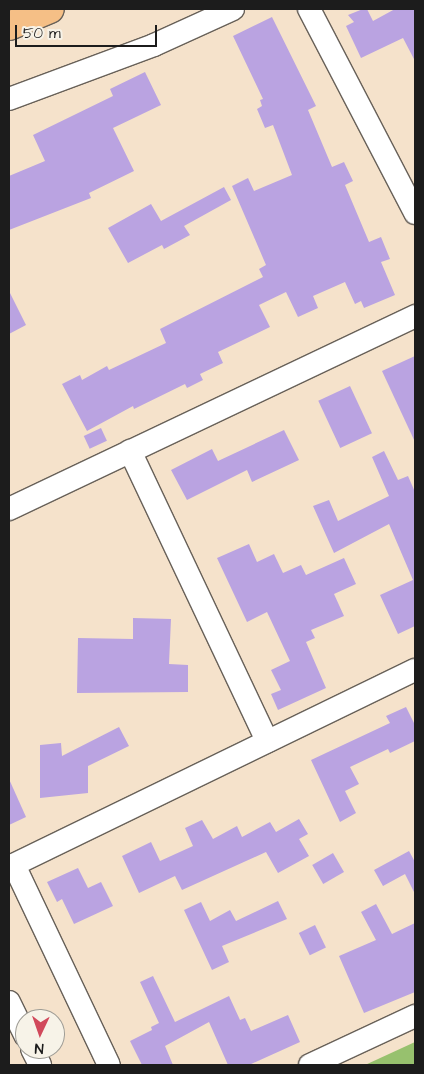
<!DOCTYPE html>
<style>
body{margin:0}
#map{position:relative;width:424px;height:1074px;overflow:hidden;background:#f5e2cb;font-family:"Architects Daughter",sans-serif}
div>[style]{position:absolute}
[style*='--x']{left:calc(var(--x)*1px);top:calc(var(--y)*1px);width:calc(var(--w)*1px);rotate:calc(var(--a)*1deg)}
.green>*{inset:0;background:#97c16e}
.building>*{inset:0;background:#baa3e1;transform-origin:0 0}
.roads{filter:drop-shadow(1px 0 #686159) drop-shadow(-1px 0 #686159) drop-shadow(0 1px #686159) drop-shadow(0 -1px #686159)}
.street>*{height:22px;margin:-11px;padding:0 11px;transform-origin:11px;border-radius:11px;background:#fff}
.primary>*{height:28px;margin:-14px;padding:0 14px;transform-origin:14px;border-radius:14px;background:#f5bf86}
span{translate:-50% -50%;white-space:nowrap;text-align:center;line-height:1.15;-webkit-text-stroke:4.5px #f7f3e8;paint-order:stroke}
.frame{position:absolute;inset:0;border:10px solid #1c1c1c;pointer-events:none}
.north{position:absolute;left:15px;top:1009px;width:50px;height:50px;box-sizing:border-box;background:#f7f3e8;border:1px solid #9f9d96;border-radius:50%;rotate:183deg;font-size:14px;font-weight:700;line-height:20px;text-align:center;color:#1c1c1c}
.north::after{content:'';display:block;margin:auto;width:18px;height:22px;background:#d1495b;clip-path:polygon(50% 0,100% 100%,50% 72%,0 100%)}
.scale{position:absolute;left:15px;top:25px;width:142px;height:22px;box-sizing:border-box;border:2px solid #1c1c1c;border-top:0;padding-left:6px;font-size:15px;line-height:18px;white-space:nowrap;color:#1c1c1c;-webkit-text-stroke:4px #f7f3e8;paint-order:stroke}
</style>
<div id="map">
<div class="green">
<i style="clip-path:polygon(415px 1042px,415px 1065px,365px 1065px)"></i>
</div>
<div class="building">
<i style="clip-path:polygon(363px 9px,367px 9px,373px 21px,395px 9px,415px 9px,415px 61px,403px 38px,361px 58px,346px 26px,354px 22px,348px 15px)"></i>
<i style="clip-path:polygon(272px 17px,316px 106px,308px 110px,332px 167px,344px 162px,353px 181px,345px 185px,369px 242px,381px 237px,390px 259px,381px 262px,395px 295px,364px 308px,361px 301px,355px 304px,345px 282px,313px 296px,318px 308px,298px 317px,286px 292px,259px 305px,270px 327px,218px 352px,223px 363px,200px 374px,203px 380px,187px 388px,185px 384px,134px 409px,133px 406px,87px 431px,62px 384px,80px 375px,82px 380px,107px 366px,109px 370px,166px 343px,160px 329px,263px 277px,259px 269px,266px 265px,232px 186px,248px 178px,254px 191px,292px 175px,273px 125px,265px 128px,257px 109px,262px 106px,260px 100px,263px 99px,233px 36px)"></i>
<i style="clip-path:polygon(145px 72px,161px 105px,113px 128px,134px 171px,89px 193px,91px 198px,9px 230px,9px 176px,45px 161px,33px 135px,113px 96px,110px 89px)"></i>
<i style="clip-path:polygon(224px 187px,231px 200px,184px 226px,190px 235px,164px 249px,162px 245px,128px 263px,108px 228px,151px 204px,161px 221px)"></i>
<i style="clip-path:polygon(9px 291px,26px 325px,9px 334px)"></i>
<i style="clip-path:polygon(415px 356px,415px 442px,382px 371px)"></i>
<i style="left:350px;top:386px;width:52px;height:35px;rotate:65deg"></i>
<i style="left:101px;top:428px;width:14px;height:19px;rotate:65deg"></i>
<i style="clip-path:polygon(284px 430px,299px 460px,252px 482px,247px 470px,187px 500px,171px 470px,212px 449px,218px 461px)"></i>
<i style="clip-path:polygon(384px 451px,398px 480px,408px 476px,415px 492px,415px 626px,398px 634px,380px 595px,413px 580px,389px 524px,334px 553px,313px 506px,329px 500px,338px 521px,389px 496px,372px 457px)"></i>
<i style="clip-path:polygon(249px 544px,257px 562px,274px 554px,283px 573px,301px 565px,306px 575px,344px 558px,356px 584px,334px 594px,344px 616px,311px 630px,315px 638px,306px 642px,326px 688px,278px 710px,271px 694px,281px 690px,271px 670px,290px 661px,267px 612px,247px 622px,217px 558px)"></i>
<i style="clip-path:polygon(133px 618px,171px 619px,169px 664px,188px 665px,188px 692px,77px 693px,78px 638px,133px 639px)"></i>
<i style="clip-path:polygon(406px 707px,415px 725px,415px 741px,390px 753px,388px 749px,350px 767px,359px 784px,345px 791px,356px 813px,340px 822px,311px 760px,390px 723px,386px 716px)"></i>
<i style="clip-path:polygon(119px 727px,129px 746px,88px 766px,88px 793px,40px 798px,40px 745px,61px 743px,62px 756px)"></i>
<i style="clip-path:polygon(9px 779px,26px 817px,9px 825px)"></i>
<i style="clip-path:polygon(299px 819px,308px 834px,299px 839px,309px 856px,278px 873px,266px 852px,182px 890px,175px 876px,139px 893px,122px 856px,151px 842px,160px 861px,193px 846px,185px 828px,202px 820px,213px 839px,237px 826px,242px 837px,270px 822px,276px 832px)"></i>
<i style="clip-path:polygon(409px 851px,415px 862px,415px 894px,405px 874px,383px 886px,374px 870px)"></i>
<i style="left:333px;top:853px;width:22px;height:24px;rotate:60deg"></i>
<i style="clip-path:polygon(78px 868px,88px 888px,101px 882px,113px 906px,74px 924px,62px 899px,57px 902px,47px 882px)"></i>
<i style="clip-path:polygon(278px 901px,287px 919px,222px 946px,229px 962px,212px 970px,184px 910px,201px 902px,210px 921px,230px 910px,236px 921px)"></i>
<i style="clip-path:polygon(376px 904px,392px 934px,415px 923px,415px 992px,364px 1013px,339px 956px,376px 940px,361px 912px)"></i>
<i style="left:315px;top:925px;width:25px;height:18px;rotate:64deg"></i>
<i style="clip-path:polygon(153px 976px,175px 1022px,229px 996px,240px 1020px,245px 1018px,251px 1031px,288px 1015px,300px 1042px,249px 1065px,228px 1065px,209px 1022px,165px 1046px,173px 1065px,142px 1065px,130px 1041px,152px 1030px,151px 1027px,159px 1023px,140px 982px)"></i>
</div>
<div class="roads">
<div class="street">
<i style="--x:309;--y:9;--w:230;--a:62.5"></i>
<i style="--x:9;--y:99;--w:155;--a:-20.4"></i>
<i style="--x:154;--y:45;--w:87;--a:-24.5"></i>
<i style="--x:130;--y:451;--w:321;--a:64.7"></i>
<i style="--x:9;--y:509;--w:450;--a:-25.4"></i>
<i style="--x:14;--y:865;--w:221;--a:64.6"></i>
<i style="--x:9;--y:867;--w:451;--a:-25.9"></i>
<i style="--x:9;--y:1002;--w:37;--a:64"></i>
<i style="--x:32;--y:1049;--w:18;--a:63"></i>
<i style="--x:310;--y:1065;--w:116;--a:-25"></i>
</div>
<div class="primary">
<i style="--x:9;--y:26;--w:44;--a:-22.5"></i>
</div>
</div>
<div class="frame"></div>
<div class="north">N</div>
<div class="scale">50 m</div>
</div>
